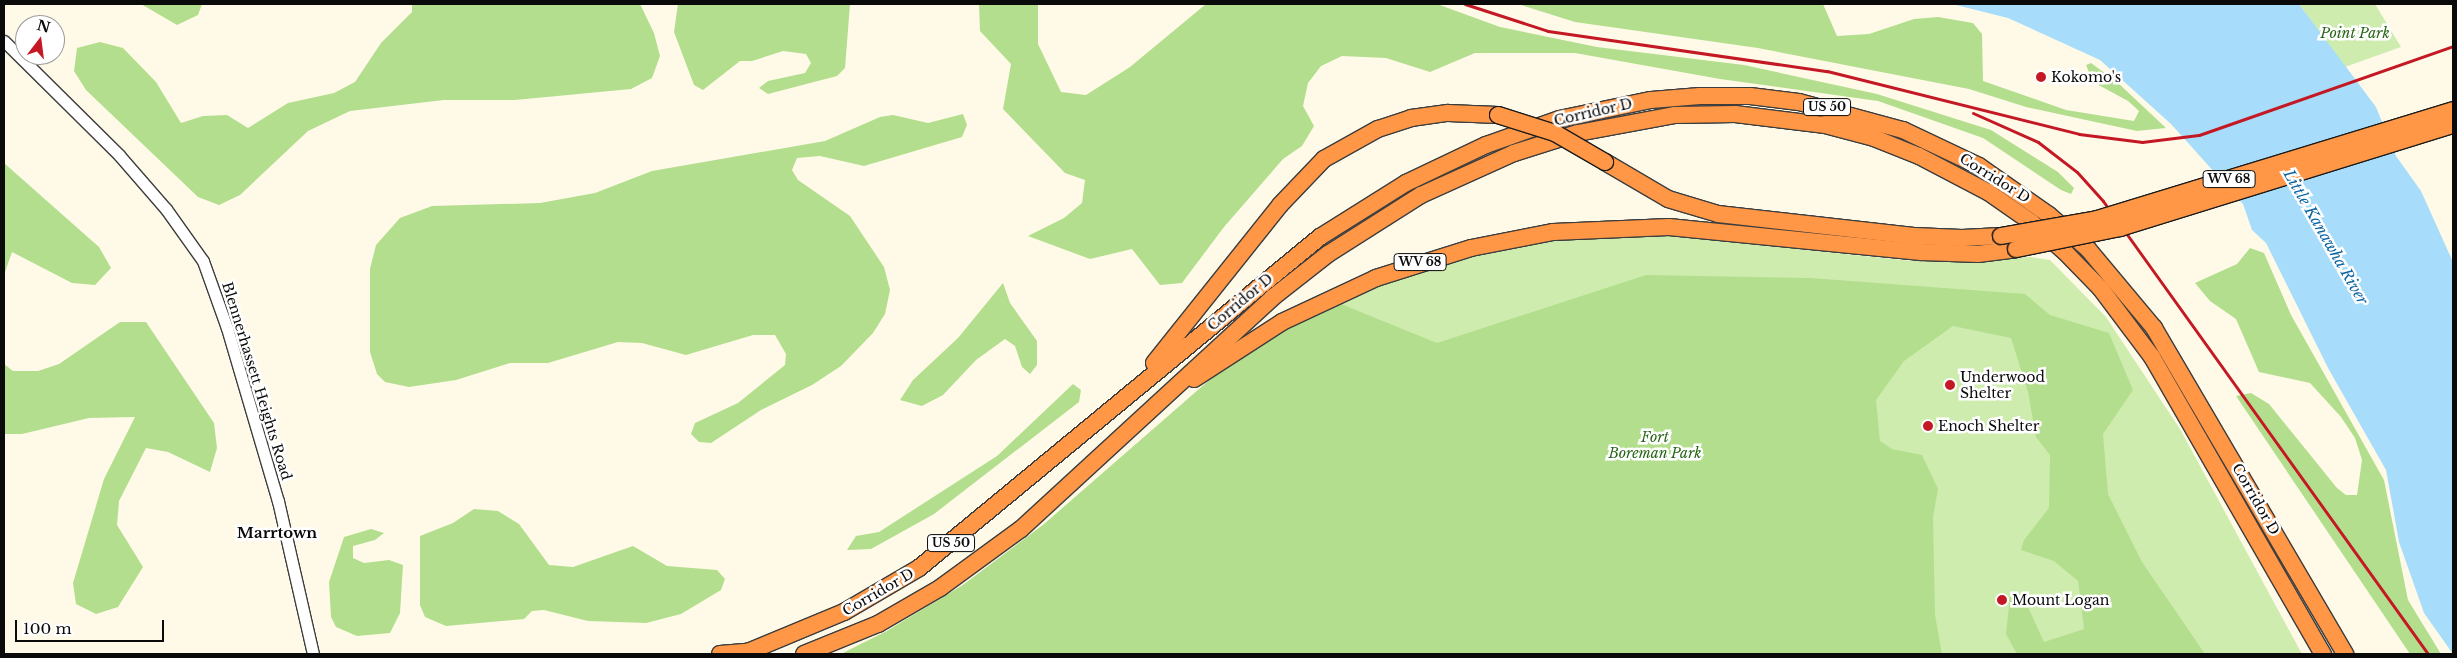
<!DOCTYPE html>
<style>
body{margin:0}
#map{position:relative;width:2457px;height:658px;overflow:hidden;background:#fffae8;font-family:"Libre Baskerville",serif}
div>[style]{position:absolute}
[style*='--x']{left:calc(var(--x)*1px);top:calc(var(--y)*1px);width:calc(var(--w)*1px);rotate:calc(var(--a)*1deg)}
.green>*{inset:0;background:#cfecaf}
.forest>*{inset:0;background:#b3de8d}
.water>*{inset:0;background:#a7ddfb}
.roads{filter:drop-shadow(1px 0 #3d3d3d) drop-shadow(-1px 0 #3d3d3d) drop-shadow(0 1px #3d3d3d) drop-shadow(0 -1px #3d3d3d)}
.minor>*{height:11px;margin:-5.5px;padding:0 5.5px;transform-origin:5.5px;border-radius:5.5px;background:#fff}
.highway>*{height:16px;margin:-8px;padding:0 8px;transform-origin:8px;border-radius:8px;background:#ff9746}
.rail>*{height:3px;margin:-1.5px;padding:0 1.5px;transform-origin:1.5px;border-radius:1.5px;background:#c41924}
.bridges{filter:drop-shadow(1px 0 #1b1b1b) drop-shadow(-1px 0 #1b1b1b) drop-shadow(0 1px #1b1b1b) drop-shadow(0 -1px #1b1b1b)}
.highway-bridge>*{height:16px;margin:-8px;padding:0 8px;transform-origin:8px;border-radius:8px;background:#ff9746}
.dots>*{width:14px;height:14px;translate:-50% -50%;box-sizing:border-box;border:2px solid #fff;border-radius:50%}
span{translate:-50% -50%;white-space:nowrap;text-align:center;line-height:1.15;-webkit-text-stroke:5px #fff;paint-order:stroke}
.shield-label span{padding:1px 4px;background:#fff;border:1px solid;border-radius:4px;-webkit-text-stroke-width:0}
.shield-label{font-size:12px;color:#0a0a0a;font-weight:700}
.park-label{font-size:14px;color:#286617;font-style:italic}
.poi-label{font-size:14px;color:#0a0a0a}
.left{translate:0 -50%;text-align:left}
.street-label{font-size:14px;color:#0a0a0a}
.water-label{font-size:15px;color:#0b64a4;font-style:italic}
.neighbourhood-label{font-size:15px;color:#0a0a0a;font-weight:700}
.frame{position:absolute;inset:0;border:5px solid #0a0a0a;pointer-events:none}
.north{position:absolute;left:15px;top:15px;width:50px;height:50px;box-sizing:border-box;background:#fff;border:1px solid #9d9d9d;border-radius:50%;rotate:15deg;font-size:14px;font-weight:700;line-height:20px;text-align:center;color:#0a0a0a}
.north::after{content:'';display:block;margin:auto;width:18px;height:22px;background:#c41924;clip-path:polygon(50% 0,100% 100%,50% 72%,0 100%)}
.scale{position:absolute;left:15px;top:620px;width:149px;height:22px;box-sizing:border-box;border:2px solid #0a0a0a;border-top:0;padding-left:6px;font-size:15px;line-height:18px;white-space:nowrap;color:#0a0a0a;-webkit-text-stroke:4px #fff;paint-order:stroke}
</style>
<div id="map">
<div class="green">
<i style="clip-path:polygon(2299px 4px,2375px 4px,2401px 47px,2345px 67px)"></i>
<i style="clip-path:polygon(1661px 235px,1912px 261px,2030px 257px,2050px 260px,2106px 317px,2180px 429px,2302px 654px,841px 654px,887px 631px,963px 585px,1043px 525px,1148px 434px,1336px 302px,1438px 261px,1555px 241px)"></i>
</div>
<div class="forest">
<i style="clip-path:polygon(141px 4px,202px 4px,198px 15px,177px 25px)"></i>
<i style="clip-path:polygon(412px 4px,640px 4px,654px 33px,660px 56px,652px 78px,631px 89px,515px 100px,444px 100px,350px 111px,308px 131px,240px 195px,219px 205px,198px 197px,86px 90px,74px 71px,77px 48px,100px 42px,123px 48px,156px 82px,181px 123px,203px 116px,227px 115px,248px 128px,288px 103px,334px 93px,355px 82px,381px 43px,412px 12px)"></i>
<i style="clip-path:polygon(678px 4px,850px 4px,845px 68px,837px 76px,768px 94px,759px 88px,768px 81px,805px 73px,811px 63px,806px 54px,783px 51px,752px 61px,740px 61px,703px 90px,694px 85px,674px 32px)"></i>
<i style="clip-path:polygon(979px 4px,1038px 4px,1038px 44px,1061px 92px,1086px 95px,1130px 67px,1206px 4px,1437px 4px,1500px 27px,1597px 47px,1744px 65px,1877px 94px,1991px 130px,2058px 172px,2074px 188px,2071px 194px,2061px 190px,1983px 138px,1878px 101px,1720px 79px,1575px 53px,1475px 53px,1430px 72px,1386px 58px,1342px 56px,1321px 66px,1308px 83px,1303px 106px,1314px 126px,1302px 146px,1283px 159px,1224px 227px,1182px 283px,1160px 285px,1132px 249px,1090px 259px,1028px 236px,1064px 218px,1082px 203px,1085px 180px,1065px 173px,1003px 109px,1011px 64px,980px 31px)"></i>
<i style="clip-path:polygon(1518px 4px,1823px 4px,1837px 36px,1869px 34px,1914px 19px,1938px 17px,1973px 23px,1982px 34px,1983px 81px,2066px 110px,2134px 121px,2139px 111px,2128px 101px,2093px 82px,2086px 65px,2091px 63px,2117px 82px,2166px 128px,2137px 131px,2026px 107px,1969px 89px,1758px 48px,1575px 22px)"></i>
<i style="clip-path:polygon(963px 114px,967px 125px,962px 137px,864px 166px,820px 156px,797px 158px,792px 170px,798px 180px,850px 216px,884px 267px,890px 290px,885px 314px,873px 333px,841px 366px,812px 385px,761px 410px,711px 443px,699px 442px,691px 434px,695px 423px,738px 403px,785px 365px,786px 354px,775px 335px,753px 335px,686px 355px,642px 343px,618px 342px,548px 363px,510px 363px,456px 380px,409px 387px,385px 382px,377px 374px,370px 352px,370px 269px,376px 245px,400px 218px,432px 206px,540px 203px,595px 193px,652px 171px,825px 141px,880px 117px,893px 115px,928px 123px)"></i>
<i style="clip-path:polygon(4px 163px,99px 247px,111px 268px,95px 285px,72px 283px,12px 252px,4px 275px)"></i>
<i style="clip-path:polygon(2250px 248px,2264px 253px,2291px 315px,2384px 480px,2408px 600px,2441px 654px,2410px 654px,2236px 396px,2251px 393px,2269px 404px,2337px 488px,2346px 495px,2357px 495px,2362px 460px,2355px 438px,2341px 417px,2310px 383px,2259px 372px,2236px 319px,2210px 301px,2195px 283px,2237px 264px)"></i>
<i style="clip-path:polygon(1646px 275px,1810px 278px,2025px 294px,2050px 315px,2109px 333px,2133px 390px,2103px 434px,2108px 494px,2142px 562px,2205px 654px,2017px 654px,2006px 634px,2010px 596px,2023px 596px,2044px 642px,2084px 629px,2078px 581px,2054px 561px,2021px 550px,2024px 540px,2049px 508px,2050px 455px,2036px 437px,2028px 392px,2011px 338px,1953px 326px,1904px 361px,1876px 400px,1880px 441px,1892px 449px,1922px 455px,1938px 489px,1933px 517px,1935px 615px,1942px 654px,841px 654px,887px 631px,963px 585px,1043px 525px,1230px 362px,1336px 302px,1437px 343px)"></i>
<i style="clip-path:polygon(1003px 283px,1010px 303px,1037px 341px,1037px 365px,1030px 374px,1022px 367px,1015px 346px,1005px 339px,976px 360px,943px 395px,922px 406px,900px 400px,913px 380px,958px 338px)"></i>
<i style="clip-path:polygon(120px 322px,146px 322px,214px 423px,217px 448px,210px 472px,168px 452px,146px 448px,119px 501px,117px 525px,143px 567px,118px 607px,96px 614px,76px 604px,73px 583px,104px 479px,135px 417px,89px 418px,22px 434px,4px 434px,4px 364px,13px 371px,38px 371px,59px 364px)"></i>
<i style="clip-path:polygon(1073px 384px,1081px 390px,1079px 402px,934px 514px,871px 549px,847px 550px,856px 536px,879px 532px,997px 456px)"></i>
<i style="clip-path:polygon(474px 509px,498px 511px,519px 524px,549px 565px,573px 567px,633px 546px,667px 566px,717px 570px,725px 579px,721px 590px,681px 614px,646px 623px,588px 621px,544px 610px,532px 611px,524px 619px,446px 626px,425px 617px,420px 605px,420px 536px,453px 523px)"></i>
<i style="clip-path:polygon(371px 529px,384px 533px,375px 540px,353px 546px,353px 558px,364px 563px,389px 560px,403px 565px,400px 613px,390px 633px,357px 636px,336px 627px,331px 617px,329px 582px,344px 537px)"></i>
</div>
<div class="water">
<i style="clip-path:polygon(1952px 4px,2299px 4px,2376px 107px,2396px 156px,2421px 191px,2453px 262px,2453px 654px,2424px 613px,2399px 542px,2386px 470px,2328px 368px,2266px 243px,2252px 230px,2243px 204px,2171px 124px,2100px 60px,2008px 18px)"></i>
</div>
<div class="roads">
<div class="minor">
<i style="--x:4;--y:41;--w:162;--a:44.7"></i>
<i style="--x:119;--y:155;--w:72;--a:49"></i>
<i style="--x:166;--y:209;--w:64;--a:54.6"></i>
<i style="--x:203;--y:261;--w:71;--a:70.3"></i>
<i style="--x:227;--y:328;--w:180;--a:73.6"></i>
<i style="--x:278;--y:501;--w:157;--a:77.1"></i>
</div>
<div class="highway">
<i style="--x:1605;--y:162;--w:73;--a:30.4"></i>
<i style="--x:1668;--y:199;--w:52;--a:16.7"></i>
<i style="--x:1718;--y:214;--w:197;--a:6.4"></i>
<i style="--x:1914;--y:236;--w:48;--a:2.4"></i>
<i style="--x:1962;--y:238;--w:39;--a:-3"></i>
<i style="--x:1154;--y:363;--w:202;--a:-51.4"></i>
<i style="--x:1280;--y:205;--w:64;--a:-46.3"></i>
<i style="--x:1324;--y:159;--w:62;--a:-29.1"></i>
<i style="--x:1378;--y:129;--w:35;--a:-18"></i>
<i style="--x:1411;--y:118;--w:37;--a:-8"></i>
<i style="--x:1448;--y:113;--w:50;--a:2.3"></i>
<i style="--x:1194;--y:379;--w:105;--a:-32.9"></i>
<i style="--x:1282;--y:322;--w:104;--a:-25.1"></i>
<i style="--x:1376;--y:278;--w:100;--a:-17.5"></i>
<i style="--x:1471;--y:248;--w:84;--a:-11"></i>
<i style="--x:1553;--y:232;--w:116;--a:-2.5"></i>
<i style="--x:1669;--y:227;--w:253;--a:5.7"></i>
<i style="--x:1921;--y:252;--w:57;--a:2"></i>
<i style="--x:1978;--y:254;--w:38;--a:-7"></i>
<i style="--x:720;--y:654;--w:33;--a:-5"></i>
<i style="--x:743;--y:654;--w:109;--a:-22.6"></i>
<i style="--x:844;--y:612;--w:87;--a:-30.4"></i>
<i style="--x:919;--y:568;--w:520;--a:-39.54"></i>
<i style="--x:1320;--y:237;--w:102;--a:-32.1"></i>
<i style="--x:1406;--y:183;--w:89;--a:-25.4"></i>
<i style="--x:1486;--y:145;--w:77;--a:-19.6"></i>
<i style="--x:1559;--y:119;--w:94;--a:-11.7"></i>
<i style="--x:1651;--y:100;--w:49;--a:-4.7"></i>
<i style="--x:1700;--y:96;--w:50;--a:0"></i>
<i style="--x:1750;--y:96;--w:49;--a:7"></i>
<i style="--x:1799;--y:102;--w:108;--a:15.1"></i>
<i style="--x:1903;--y:130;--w:84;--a:25.3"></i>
<i style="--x:1979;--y:166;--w:85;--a:35"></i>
<i style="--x:2049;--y:215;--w:52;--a:41.1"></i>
<i style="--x:2088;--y:249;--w:103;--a:50.1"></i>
<i style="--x:2154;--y:328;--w:378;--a:59.6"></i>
<i style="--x:804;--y:654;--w:80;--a:-22.1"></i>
<i style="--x:878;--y:624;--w:72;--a:-30.1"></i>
<i style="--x:940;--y:588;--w:100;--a:-36.1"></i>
<i style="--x:1021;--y:529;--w:341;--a:-42.6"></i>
<i style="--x:1272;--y:298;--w:71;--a:-38.2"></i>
<i style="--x:1328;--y:254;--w:110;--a:-32.4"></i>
<i style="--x:1421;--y:195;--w:102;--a:-24.3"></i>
<i style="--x:1514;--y:153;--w:67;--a:-17.4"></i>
<i style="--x:1578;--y:133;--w:99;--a:-10.5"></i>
<i style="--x:1675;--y:115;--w:60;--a:-1"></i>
<i style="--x:1735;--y:114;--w:91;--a:7"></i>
<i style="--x:1825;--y:125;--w:51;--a:14.9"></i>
<i style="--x:1874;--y:138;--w:48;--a:21.8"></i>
<i style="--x:1919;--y:156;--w:78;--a:27.6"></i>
<i style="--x:1988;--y:192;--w:52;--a:34.9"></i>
<i style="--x:2031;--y:222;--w:45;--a:41.4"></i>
<i style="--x:2065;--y:252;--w:52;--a:45.8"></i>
<i style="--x:2101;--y:289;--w:85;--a:53.1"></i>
<i style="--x:2152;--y:357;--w:343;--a:60.1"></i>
</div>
</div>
<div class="rail">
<i style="--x:1465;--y:4;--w:87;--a:18"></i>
<i style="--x:1548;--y:31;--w:282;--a:8.2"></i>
<i style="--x:1827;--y:71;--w:260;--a:14"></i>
<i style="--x:2079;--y:134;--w:64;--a:7.2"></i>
<i style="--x:2142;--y:142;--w:57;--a:-7"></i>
<i style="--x:2199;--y:135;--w:269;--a:-19.3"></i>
<i style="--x:1973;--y:113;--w:71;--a:24"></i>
<i style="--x:2038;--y:142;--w:49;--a:37.6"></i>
<i style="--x:2077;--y:172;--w:39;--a:48"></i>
<i style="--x:2103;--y:201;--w:558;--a:54.34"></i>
</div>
<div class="bridges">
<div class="highway-bridge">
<i style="--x:1498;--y:115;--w:60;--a:17.5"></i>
<i style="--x:1555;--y:133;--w:58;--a:30.1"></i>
<i style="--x:2001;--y:236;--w:97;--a:-10"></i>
<i style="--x:2097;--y:219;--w:372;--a:-17"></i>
<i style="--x:2016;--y:249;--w:106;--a:-11.4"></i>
<i style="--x:2120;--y:228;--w:349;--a:-17.2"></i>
</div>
</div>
<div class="dots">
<i style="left:2041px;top:77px;background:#c41924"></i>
<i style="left:1950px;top:385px;background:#c41924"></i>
<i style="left:1928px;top:426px;background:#c41924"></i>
<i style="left:2002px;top:600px;background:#c41924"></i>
</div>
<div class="shield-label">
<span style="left:1827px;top:107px">US 50</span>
<span style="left:2229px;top:179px">WV 68</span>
<span style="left:1420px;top:262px">WV 68</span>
<span style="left:951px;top:543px">US 50</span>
</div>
<div class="park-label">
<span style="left:2355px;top:33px">Point Park</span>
<span style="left:1655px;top:445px">Fort<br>Boreman Park</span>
</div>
<div class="poi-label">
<span class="left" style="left:2051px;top:77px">Kokomo's</span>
<span class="left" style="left:1960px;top:385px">Underwood<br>Shelter</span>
<span class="left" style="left:1938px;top:426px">Enoch Shelter</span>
<span class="left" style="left:2012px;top:600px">Mount Logan</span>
</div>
<div class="street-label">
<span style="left:1593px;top:112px;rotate:-13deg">Corridor D</span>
<span style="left:1995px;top:178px;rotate:32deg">Corridor D</span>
<span style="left:1240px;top:302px;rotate:-40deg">Corridor D</span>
<span style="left:257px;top:381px;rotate:73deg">Blennerhassett Heights Road</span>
<span style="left:2256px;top:499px;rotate:60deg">Corridor D</span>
<span style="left:878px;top:592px;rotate:-30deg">Corridor D</span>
</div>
<div class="water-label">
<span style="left:2326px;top:237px;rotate:60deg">Little Kanawha River</span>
</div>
<div class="neighbourhood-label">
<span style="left:277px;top:533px">Marrtown</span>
</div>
<div class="frame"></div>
<div class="north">N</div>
<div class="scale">100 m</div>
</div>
